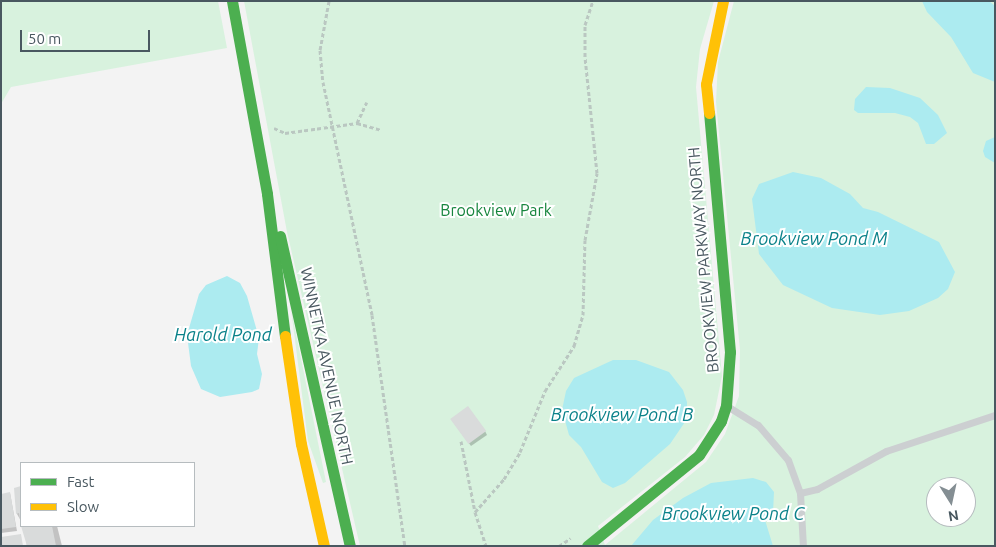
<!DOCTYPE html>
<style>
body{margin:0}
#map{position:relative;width:996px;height:547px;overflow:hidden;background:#f3f3f3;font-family:Ubuntu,sans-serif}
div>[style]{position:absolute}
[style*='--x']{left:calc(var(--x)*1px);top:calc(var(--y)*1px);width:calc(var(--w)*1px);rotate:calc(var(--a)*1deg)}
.green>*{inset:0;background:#d8f2de}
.water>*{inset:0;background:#acebf0}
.shadow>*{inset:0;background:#0003}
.building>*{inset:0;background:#d9dbdb;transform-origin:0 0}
.path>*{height:3px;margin-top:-1.5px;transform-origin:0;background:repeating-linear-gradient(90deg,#bac7c1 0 4px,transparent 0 6.5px)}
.lane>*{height:7px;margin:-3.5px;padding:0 3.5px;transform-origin:3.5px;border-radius:3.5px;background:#cccfd1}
.fast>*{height:11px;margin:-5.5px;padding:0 5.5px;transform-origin:5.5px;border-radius:5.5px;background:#4caf50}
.slow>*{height:11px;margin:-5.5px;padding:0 5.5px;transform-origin:5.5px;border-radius:5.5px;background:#ffc107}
span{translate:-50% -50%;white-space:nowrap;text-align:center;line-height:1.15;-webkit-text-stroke:4px #fff;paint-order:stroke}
.park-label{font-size:16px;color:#16853d}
.street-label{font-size:16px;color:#495860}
.water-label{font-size:18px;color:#0b828a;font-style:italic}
.frame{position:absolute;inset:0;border:2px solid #495860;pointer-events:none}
.legend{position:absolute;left:20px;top:462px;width:175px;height:65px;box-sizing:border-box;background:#fff;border:1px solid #b6bcbf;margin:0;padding:6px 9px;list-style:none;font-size:15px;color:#495860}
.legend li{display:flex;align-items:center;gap:10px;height:25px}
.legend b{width:25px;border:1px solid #b6bcbf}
.north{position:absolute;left:926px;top:477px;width:50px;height:50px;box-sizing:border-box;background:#fff;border:1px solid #b6bcbf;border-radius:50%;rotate:170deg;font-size:14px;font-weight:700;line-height:20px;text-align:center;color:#495860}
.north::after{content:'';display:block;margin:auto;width:18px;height:22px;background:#848e93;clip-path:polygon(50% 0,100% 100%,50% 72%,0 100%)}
.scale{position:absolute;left:20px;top:30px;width:130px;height:22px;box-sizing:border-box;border:2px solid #495860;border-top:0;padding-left:6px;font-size:15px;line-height:18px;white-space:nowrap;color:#495860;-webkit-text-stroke:4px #fff;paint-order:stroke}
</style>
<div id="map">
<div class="green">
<i style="clip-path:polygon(1px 1px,218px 1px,227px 48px,11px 87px,1px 104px)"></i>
<i style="clip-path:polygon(evenodd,244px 1px,714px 1px,700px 49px,696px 87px,722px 376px,714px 415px,704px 435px,685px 457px,598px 526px,605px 545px,706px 462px,725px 434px,739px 396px,740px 350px,716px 102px,718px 62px,734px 1px,995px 1px,995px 546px,360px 546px,287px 232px,244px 1px,936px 487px,966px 487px,966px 517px,936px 517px,936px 487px)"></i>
<i style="clip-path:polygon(291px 309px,326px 482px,323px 483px,308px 441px)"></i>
</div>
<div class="water">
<i style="clip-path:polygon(922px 1px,989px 1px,995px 6px,995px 82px,973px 73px,951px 37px,927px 12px)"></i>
<i style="clip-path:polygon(866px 87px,890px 88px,920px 98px,938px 115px,947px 133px,934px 144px,926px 144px,918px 123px,910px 117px,895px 113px,858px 113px,854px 110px,855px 99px)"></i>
<i style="clip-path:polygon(995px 137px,995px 163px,985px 157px,983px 151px,986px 141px)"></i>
<i style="clip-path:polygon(793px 172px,821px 178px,850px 194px,863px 208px,878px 212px,939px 242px,955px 272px,948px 289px,938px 298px,909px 311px,880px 315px,832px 308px,783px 285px,759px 254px,752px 199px,759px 184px)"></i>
<i style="clip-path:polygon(227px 276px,240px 283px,247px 296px,259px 338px,257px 354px,262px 374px,259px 389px,252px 392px,220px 397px,201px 389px,191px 366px,187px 335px,199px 294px,206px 285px)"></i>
<i style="clip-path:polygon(613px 360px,636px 360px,669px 372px,683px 390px,687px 402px,687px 419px,670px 444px,625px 483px,613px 488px,602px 482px,581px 447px,569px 435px,562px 410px,566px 391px,574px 378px)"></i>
<i style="clip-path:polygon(753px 478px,766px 482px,774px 492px,773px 513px,765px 520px,773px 546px,631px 546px,653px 520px,683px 498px,711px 483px)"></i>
</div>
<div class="shadow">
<i style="clip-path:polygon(454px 423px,485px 431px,487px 435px,471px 446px)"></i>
<i style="clip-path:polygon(21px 488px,21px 521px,17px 514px,15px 489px)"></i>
<i style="clip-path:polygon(10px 493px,17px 531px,1px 533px,1px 495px)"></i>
<i style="clip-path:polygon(24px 526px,57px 526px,62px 546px,27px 546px)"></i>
</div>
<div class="building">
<i style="left:468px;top:406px;width:31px;height:22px;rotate:54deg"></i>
<i style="clip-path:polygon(21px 486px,21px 520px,20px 520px,19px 513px,16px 514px,14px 488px)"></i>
<i style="clip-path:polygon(10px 492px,16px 527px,1px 529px,1px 494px)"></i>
<i style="clip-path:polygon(21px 526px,52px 526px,56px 546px,27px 546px)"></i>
<i style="clip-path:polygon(21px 534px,23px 546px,1px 546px,1px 537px)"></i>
</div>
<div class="path">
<i style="--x:329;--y:1;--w:50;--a:100.4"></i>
<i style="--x:320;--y:50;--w:32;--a:85"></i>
<i style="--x:323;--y:82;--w:238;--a:78.1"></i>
<i style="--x:372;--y:315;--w:233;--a:81.9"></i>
<i style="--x:357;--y:123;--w:23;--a:-65"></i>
<i style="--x:274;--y:128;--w:12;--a:24"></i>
<i style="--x:285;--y:133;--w:73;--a:-7.9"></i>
<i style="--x:357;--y:123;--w:25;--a:16"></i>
<i style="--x:461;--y:441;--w:72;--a:78.8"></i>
<i style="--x:475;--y:512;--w:36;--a:72"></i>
<i style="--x:475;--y:512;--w:44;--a:-48.7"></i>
<i style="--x:504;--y:479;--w:31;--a:-59"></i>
<i style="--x:520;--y:452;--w:66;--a:-67.7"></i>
<i style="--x:545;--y:391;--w:54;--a:-57.2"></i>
<i style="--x:574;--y:346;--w:32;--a:-74"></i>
<i style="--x:583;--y:315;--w:75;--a:-88.5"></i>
<i style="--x:585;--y:240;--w:68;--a:-79.8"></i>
<i style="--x:597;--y:173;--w:118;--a:-95.9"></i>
<i style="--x:585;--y:56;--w:31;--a:-90"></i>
<i style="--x:585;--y:25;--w:25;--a:-72"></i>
<i style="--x:559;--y:546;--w:14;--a:-34"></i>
</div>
<div class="lane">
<i style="--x:727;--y:406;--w:36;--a:32"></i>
<i style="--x:758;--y:425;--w:46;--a:49.4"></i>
<i style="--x:788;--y:460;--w:35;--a:70"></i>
<i style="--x:800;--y:493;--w:53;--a:86.8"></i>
<i style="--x:800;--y:493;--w:17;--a:-13"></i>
<i style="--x:817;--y:489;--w:79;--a:-28.8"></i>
<i style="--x:886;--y:451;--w:115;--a:-18.3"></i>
</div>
<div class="fast">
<i style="--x:232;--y:1;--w:196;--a:79.7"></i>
<i style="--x:267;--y:194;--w:143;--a:82.8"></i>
<i style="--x:280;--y:236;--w:318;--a:77.3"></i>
<i style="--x:587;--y:546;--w:144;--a:-39.1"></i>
<i style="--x:699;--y:455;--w:40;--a:-57.1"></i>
<i style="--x:721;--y:421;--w:16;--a:-72"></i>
<i style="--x:726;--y:406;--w:54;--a:-85.8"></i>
<i style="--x:730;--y:352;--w:240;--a:-95"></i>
</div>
<div class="slow">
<i style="--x:709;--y:113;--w:29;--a:-96"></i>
<i style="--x:706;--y:84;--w:85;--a:-78.4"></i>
<i style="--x:285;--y:336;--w:109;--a:81.6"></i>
<i style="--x:301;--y:444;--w:105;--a:77.3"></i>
</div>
<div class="park-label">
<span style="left:496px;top:210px">Brookview Park</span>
</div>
<div class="street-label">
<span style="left:703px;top:260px;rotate:-95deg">BROOKVIEW PARKWAY NORTH</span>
<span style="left:327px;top:366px;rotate:78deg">WINNETKA AVENUE NORTH</span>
</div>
<div class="water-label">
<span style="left:814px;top:238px">Brookview Pond M</span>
<span style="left:223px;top:334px">Harold Pond</span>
<span style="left:622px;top:414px">Brookview Pond B</span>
<span style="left:733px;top:513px">Brookview Pond C</span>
</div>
<div class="frame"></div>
<ul class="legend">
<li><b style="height:6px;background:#4caf50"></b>Fast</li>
<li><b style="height:6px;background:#ffc107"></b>Slow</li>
</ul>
<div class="north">N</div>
<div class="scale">50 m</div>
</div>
